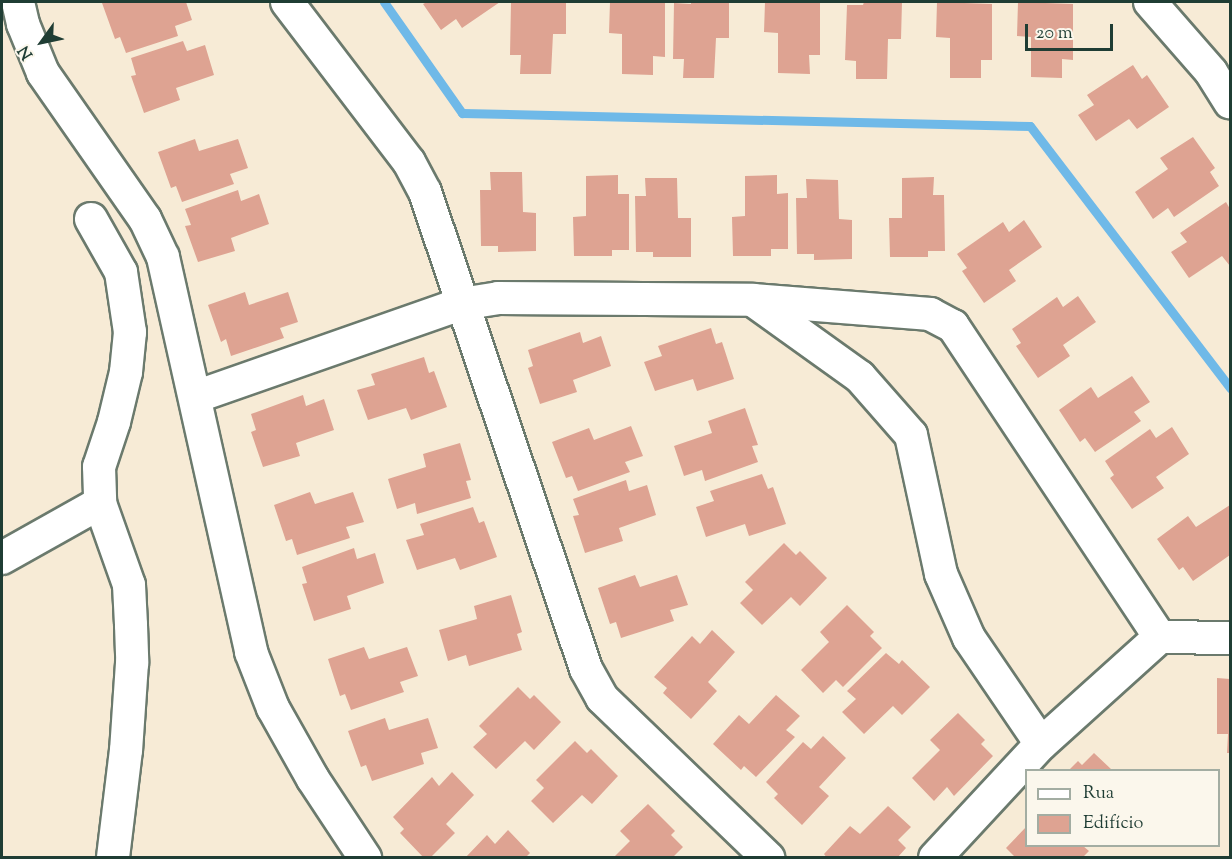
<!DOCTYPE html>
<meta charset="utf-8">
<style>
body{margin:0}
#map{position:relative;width:1232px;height:859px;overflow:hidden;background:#f7ebd6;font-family:"Sorts Mill Goudy",serif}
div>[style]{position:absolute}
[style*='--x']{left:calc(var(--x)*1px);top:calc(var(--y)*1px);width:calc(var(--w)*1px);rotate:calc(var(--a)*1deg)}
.stream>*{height:9px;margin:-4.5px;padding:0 4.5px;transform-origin:4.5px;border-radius:4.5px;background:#6fb9e8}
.building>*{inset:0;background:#dea392}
.roads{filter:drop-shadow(2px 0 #6b7a6d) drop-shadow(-2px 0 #6b7a6d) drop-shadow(0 2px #6b7a6d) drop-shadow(0 -2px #6b7a6d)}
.minor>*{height:32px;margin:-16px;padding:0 16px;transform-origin:16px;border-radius:16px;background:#fff}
span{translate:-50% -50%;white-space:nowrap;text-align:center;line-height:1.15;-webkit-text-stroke:4.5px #fbf7ec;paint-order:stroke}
.frame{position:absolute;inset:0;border:3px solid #1f3d34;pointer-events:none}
.legend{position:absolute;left:1025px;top:769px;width:195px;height:78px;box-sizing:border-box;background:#fbf7ec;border:2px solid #a3ada2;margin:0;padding:8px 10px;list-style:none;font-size:18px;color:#1f3d34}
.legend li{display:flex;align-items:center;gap:12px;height:30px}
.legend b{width:30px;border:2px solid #a3ada2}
.north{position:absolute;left:12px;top:12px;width:60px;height:60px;-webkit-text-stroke:4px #fbf7ec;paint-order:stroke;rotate:237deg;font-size:16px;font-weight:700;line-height:24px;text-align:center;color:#1f3d34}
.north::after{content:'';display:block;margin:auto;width:21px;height:27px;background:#1f3d34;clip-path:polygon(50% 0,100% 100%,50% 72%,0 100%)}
.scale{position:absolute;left:1025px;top:24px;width:88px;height:27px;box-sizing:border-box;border:3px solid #1f3d34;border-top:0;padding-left:8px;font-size:18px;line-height:21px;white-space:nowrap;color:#1f3d34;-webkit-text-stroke:4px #fbf7ec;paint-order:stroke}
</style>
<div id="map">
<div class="stream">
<i style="--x:384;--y:2;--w:136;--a:54.9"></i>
<i style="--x:462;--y:113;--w:568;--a:1.31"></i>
<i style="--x:1030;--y:126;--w:330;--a:52.6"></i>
</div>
<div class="building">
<i style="clip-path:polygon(107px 2px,186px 2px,192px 20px,175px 26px,178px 36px,126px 53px,120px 37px,115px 39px,102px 3px)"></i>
<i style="clip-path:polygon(427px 2px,500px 2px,462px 28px,456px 19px,441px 30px,423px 4px)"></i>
<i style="clip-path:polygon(511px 2px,566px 2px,566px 34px,553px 34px,551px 74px,520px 74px,521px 55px,510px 55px)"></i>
<i style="clip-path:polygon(610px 2px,665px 2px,665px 57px,653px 56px,653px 75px,622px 74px,622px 34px,609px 33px)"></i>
<i style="clip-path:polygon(691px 2px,729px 2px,729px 38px,716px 38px,714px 78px,683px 78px,684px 59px,673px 59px,674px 3px,691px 4px)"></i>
<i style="clip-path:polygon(765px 2px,820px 2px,820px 55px,809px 55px,810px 74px,778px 73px,778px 33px,764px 32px)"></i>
<i style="clip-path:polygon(864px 2px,902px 2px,901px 39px,888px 39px,887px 79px,856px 79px,856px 61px,845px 60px,847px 5px,863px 5px)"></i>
<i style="clip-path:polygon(937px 2px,992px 4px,992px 60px,981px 60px,981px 78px,950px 78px,950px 38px,936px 37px)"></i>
<i style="clip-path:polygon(1018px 2px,1073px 4px,1073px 60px,1062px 59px,1062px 78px,1031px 77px,1031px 37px,1017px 36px)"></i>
<i style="clip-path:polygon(183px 41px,187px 51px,205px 45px,214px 75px,176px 88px,180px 100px,144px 113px,131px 76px,136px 75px,131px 58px)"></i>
<i style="clip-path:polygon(1133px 65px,1142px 79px,1147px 75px,1169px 107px,1137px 129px,1129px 119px,1096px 141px,1078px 115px,1094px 105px,1087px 95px)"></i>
<i style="clip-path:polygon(1193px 137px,1215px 168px,1210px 172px,1219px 186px,1174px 217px,1168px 208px,1153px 219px,1135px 192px,1168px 169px,1160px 158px)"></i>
<i style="clip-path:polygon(195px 139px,199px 151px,238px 139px,248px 168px,230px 174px,234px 184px,182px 202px,176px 186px,171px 188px,158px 152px)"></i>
<i style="clip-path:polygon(490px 172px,522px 172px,523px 212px,536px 213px,536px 251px,498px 252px,498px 246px,481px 246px,480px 190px,491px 190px)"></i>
<i style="clip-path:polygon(618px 175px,618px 194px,629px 194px,629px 250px,612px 250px,612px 256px,574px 256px,573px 217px,586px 216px,586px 176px)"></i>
<i style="clip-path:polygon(777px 175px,777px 194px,788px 193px,788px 249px,771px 249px,771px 256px,733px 256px,732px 217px,745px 216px,745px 176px)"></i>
<i style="clip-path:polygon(934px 177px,933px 195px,944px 195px,945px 251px,928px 251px,928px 257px,890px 257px,889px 218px,902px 218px,902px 178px)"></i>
<i style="clip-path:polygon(645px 178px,677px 178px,678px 218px,691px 218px,691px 257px,653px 257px,653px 252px,636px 252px,635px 196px,646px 196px)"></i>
<i style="clip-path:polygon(806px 179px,838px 180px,839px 219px,852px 220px,852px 259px,814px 260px,814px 254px,797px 254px,796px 198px,807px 198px)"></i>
<i style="clip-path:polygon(238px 190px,241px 201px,259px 194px,269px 224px,231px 238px,235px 251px,198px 262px,185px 226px,191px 225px,185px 209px)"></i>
<i style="clip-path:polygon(1226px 202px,1230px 209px,1230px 266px,1222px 256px,1189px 278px,1171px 252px,1187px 242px,1180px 233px)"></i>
<i style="clip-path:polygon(1024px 220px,1042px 247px,1009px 270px,1016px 281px,984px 303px,962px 271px,967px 268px,957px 254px,1003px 222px,1009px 232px)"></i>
<i style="clip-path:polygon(245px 292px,249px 305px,288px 292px,298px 322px,280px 328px,284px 338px,231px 356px,226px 339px,221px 342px,208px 305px)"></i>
<i style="clip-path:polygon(1078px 296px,1096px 322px,1063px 345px,1070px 356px,1038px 378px,1016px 346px,1021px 343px,1012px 329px,1057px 297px,1063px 307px)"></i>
<i style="clip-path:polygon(711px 328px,716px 344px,722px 342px,734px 379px,697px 391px,693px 379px,655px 391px,644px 362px,662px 356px,658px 346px)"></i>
<i style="clip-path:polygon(580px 332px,583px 343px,601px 336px,611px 366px,573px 380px,577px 392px,540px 404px,528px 368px,533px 366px,528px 350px)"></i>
<i style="clip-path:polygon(424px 357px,429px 373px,434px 371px,447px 407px,411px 420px,406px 408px,368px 420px,357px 390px,375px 385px,371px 374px)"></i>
<i style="clip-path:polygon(1132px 376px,1150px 402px,1134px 412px,1141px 421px,1095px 452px,1085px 438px,1080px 442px,1059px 410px,1091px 387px,1098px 398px)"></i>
<i style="clip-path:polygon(303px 395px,306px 406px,324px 399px,334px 430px,296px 443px,300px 456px,263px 467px,251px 432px,256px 430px,251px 414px)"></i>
<i style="clip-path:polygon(745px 408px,758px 445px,752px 446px,758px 462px,705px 481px,702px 470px,684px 476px,674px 446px,712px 433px,708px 421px)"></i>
<i style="clip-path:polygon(631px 426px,643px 456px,625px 462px,630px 472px,578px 491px,572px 476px,566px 478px,552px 442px,589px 428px,594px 440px)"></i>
<i style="clip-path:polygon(1172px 427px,1189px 454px,1156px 477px,1164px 488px,1132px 509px,1110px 478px,1114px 475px,1105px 461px,1150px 429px,1156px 438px)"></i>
<i style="clip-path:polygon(460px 443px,471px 480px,466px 481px,471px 498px,417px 514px,415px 503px,397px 509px,388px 479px,426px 467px,423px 454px)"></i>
<i style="clip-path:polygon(762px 474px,768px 489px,773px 487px,786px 524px,749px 536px,745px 524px,706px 537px,696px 507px,714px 501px,710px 491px)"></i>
<i style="clip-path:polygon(626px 480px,629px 491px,647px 485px,656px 515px,619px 528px,623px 541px,585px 553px,573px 516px,579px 515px,573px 499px)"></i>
<i style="clip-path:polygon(310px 492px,315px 504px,353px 492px,364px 522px,346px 527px,350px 538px,297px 555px,292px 539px,286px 541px,274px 505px)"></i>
<i style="clip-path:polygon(1230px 505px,1230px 555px,1193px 581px,1183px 567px,1179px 570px,1157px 539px,1188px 516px,1196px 527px)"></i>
<i style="clip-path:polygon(473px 507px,479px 523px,484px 521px,497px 557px,460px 570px,455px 558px,417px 570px,406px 540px,424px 535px,420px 524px)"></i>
<i style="clip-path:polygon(784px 543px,796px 555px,800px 551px,827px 578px,800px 606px,791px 597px,762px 625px,740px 603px,753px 590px,745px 582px)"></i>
<i style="clip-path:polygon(354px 548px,357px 559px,375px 553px,384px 583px,347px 596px,351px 609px,314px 621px,302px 584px,307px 583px,302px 567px)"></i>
<i style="clip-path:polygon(635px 575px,640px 587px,677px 575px,688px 605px,670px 610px,674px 621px,621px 638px,616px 622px,610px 624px,598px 588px)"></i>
<i style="clip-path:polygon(511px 595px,522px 632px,517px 634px,522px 650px,469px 666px,466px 655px,448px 661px,439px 630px,477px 619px,474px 606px)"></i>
<i style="clip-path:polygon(847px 605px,874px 632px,870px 636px,882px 648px,843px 687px,836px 680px,823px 693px,801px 670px,829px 642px,820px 632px)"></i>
<i style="clip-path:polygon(712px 630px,735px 652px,708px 682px,717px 691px,691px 719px,663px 693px,667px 688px,654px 677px,692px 636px,700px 644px)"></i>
<i style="clip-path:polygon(364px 647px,369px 659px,407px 647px,418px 676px,400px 682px,404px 692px,351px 710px,345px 694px,340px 696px,328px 659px)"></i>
<i style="clip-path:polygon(886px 653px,899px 664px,902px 660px,930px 687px,902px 715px,893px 706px,864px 734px,842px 712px,856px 699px,847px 691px)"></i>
<i style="clip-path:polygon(1217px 678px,1230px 679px,1230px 753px,1227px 753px,1228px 734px,1217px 734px)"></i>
<i style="clip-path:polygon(518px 687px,530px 699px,534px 695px,561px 722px,534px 750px,525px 741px,496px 769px,473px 747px,487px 734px,479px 726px)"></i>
<i style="clip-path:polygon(776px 695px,800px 716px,786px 730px,795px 737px,756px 777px,744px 766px,741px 770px,713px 744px,739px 715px,749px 724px)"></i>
<i style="clip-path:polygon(958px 713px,985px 740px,981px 744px,993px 756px,954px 796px,947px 787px,934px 801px,912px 778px,940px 750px,930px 740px)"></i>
<i style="clip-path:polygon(385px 718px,389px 730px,428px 718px,438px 748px,421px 753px,424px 764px,372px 781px,366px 765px,361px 767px,348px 731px)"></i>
<i style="clip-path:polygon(823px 736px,846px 758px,819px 787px,829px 796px,802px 825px,774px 798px,778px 794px,766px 782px,803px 742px,811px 749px)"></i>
<i style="clip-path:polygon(575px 741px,587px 753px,591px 749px,618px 776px,592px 804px,582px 795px,553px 823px,531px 801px,544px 788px,536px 780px)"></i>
<i style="clip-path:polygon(1094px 753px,1112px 770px,1069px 770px,1078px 761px,1082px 765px)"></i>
<i style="clip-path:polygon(452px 772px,474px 795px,446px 824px,455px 833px,430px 858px,424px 858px,400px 833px,404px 829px,393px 817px,432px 777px,439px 786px)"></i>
<i style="clip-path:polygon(648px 804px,675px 831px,671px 835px,683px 847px,672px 858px,613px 858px,630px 841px,620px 831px)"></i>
<i style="clip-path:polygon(888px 806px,911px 827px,898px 840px,906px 848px,897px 858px,827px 858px,824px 854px,850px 826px,860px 834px)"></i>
<i style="clip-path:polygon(1026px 827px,1026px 846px,1083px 846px,1089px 851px,1082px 858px,1016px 858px,1006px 848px)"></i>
<i style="clip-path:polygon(508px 830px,530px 853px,525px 858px,465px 858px,487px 835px,495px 844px)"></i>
</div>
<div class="roads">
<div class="minor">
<i style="--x:18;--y:2;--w:23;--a:77"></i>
<i style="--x:23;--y:24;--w:53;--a:67.8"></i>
<i style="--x:43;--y:73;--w:178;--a:55.1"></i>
<i style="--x:145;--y:219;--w:42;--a:64.7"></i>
<i style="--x:163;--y:257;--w:405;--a:77.4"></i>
<i style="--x:251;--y:652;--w:60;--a:68.6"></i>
<i style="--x:273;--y:708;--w:81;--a:60.6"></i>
<i style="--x:313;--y:779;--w:95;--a:56.6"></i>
<i style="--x:287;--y:2;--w:201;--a:52.7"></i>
<i style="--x:409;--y:162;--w:34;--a:62"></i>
<i style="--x:425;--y:192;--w:503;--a:71.35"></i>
<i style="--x:586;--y:669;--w:33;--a:61"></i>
<i style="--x:602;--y:698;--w:231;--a:43.9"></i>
<i style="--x:1150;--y:2;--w:93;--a:48.9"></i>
<i style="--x:1211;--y:72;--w:36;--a:58"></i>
<i style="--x:91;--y:219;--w:61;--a:60.5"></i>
<i style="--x:121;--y:272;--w:61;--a:81.5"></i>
<i style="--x:130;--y:332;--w:40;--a:95.7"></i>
<i style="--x:126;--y:372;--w:51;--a:103.5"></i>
<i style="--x:114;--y:422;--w:47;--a:108.4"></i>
<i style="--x:99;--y:467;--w:36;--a:88"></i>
<i style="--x:100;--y:503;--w:87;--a:70.5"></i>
<i style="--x:129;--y:585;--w:40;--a:87.1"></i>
<i style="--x:131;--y:625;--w:38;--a:88"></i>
<i style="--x:132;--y:663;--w:87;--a:93.9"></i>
<i style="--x:126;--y:750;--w:109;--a:96.9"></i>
<i style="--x:754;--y:301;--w:130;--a:35.6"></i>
<i style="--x:860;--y:377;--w:77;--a:48.7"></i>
<i style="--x:911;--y:435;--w:142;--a:77.8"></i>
<i style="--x:941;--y:574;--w:70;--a:66.4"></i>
<i style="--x:969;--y:638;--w:128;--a:55.8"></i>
<i style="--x:195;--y:397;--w:282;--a:-19.3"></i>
<i style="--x:461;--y:304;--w:37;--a:-9"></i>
<i style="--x:498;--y:298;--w:255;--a:0.4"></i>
<i style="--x:753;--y:300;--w:178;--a:4.5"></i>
<i style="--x:930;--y:314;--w:26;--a:28"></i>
<i style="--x:953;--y:326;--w:374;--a:56.4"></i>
<i style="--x:2;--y:558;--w:112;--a:-29.3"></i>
<i style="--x:935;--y:858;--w:156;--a:-47.1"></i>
<i style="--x:1041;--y:744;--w:160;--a:-42"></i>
<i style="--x:1160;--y:637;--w:70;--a:0.8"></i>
</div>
</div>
<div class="frame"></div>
<ul class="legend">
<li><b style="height:8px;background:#fff"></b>Rua</li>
<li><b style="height:16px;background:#dea392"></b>Edifício</li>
</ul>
<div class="north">N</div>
<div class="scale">20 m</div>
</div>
